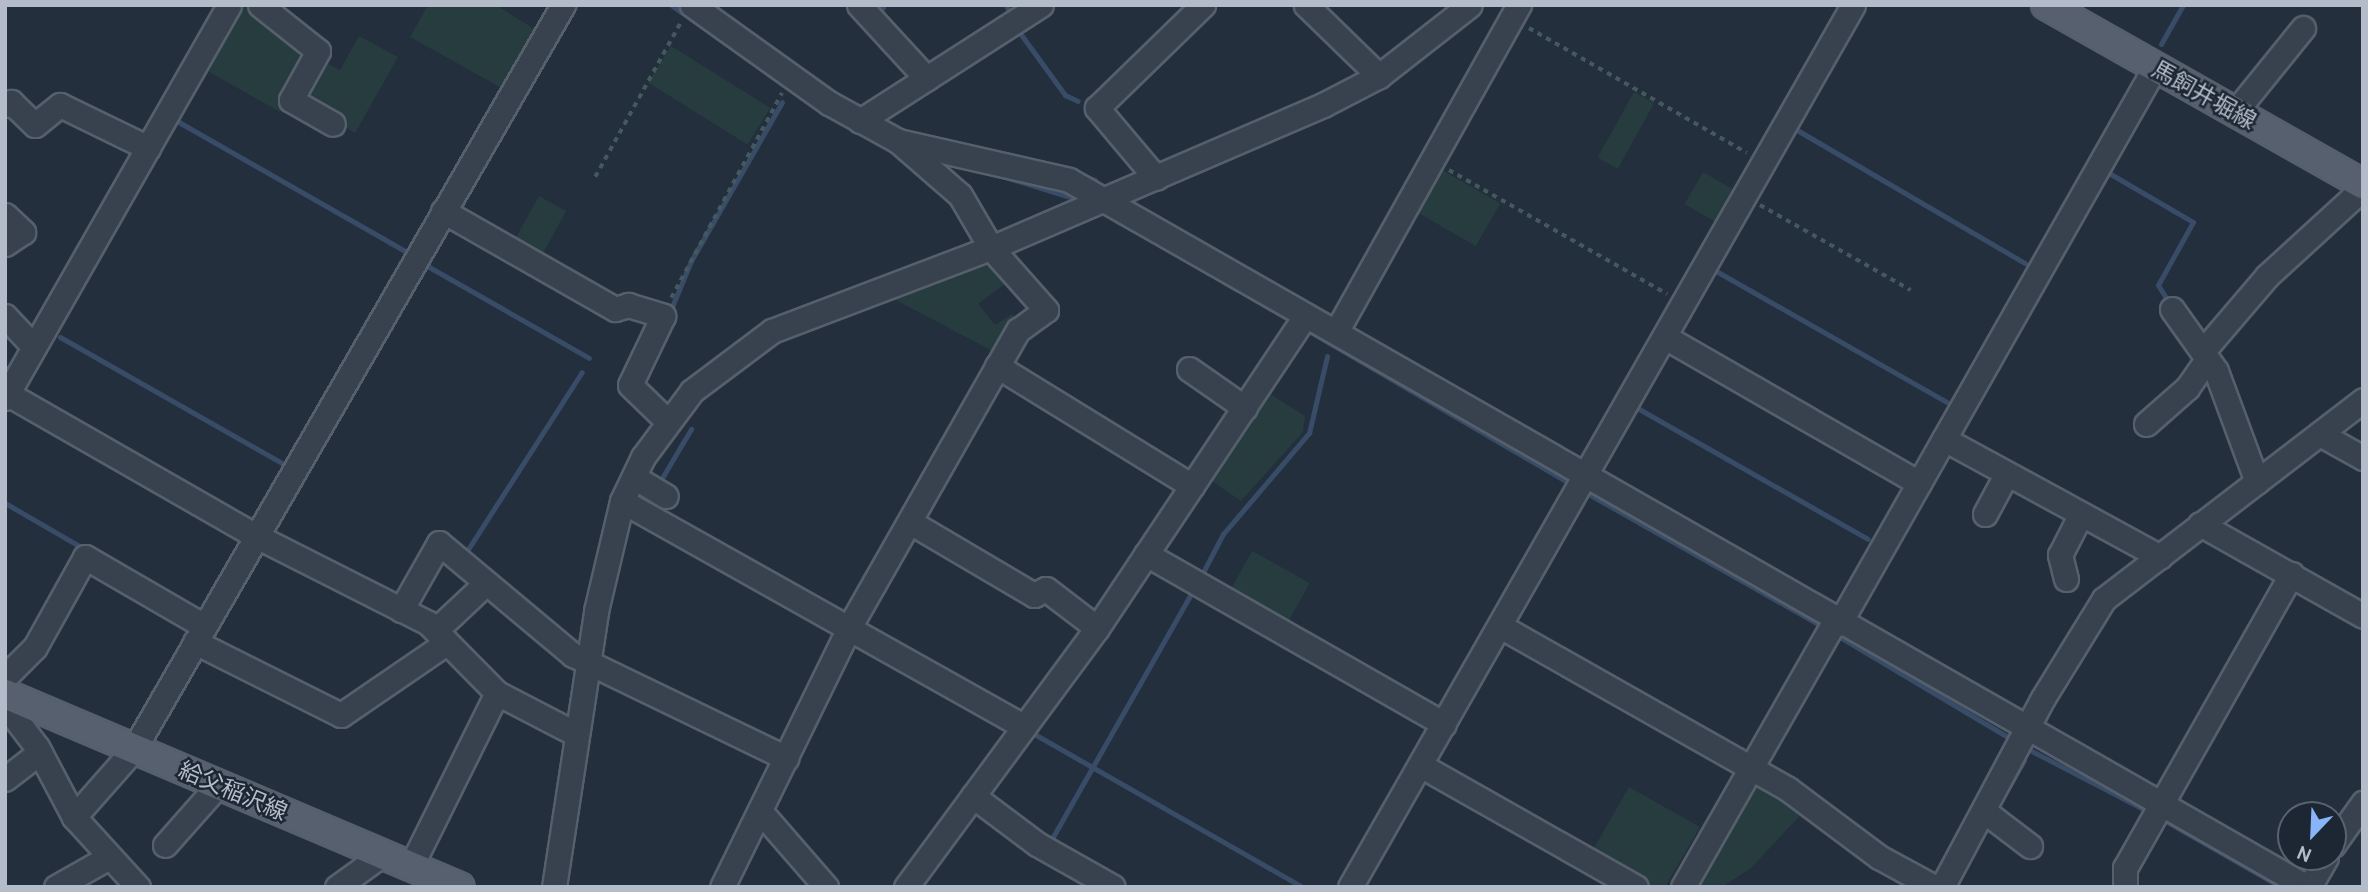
<!DOCTYPE html>
<meta charset="utf-8">
<style>
body{margin:0}
#map{position:relative;width:2368px;height:892px;overflow:hidden;background:#242f3e;font-family:Cabin,"Noto Sans JP",sans-serif}
div>[style]{position:absolute}
[style*='--x']{left:calc(var(--x)*1px);top:calc(var(--y)*1px);width:calc(var(--w)*1px);rotate:calc(var(--a)*1deg)}
.green>*{inset:0;background:#263c3f;transform-origin:0 0}
.stream>*{height:5px;margin:-2.5px;padding:0 2.5px;transform-origin:2.5px;border-radius:2.5px;background:#394c67}
.path>*{height:3.5px;margin-top:-1.75px;transform-origin:0;background:repeating-linear-gradient(90deg,#44595c 0 5px,transparent 0 10px)}
.roads{filter:drop-shadow(2px 0 #565f6c) drop-shadow(-2px 0 #565f6c) drop-shadow(0 2px #565f6c) drop-shadow(0 -2px #565f6c)}
.minor>*{height:23px;margin:-11.5px;padding:0 11.5px;transform-origin:11.5px;border-radius:11.5px;background:#38414e}
.major>*{height:28px;margin:-14px;padding:0 14px;transform-origin:14px;border-radius:14px;background:#56606e}
span{translate:-50% -50%;white-space:nowrap;text-align:center;line-height:1.15;-webkit-text-stroke:5px #1d2633;paint-order:stroke}
.street-label{font-size:23px;color:#b4bcc9}
.frame{position:absolute;inset:0;border:7px solid #b4bcc9;pointer-events:none}
.north{position:absolute;left:2277px;top:801px;width:70px;height:70px;box-sizing:border-box;background:#1d2633;border:2px solid #59626f;border-radius:50%;rotate:203deg;font-size:19px;font-weight:700;line-height:28px;text-align:center;color:#b4bcc9}
.north::after{content:'';display:block;margin:auto;width:24px;height:32px;background:#8ab4f8;clip-path:polygon(50% 0,100% 100%,50% 72%,0 100%)}
</style>
<div id="map">
<div class="green">
<i style="clip-path:polygon(243px 5px,273px 18px,313px 56px,280px 112px,206px 70px)"></i>
<i style="clip-path:polygon(428px 5px,496px 5px,539px 32px,505px 90px,410px 37px)"></i>
<i style="clip-path:polygon(359px 36px,398px 57px,355px 133px,295px 98px,318px 59px,340px 70px)"></i>
<i style="left:671px;top:46px;width:117px;height:43px;rotate:32deg"></i>
<i style="left:1634px;top:92px;width:23px;height:75px;rotate:29deg"></i>
<i style="left:1437px;top:167px;width:73px;height:49px;rotate:30deg"></i>
<i style="left:1703px;top:172px;width:36px;height:37px;rotate:30deg"></i>
<i style="left:539px;top:196px;width:31px;height:57px;rotate:29deg"></i>
<i style="clip-path:polygon(988px 262px,1006px 283px,978px 304px,995px 325px,1012px 314px,1018px 321px,998px 354px,894px 299px)"></i>
<i style="clip-path:polygon(1270px 394px,1305px 416px,1303px 432px,1241px 501px,1206px 477px)"></i>
<i style="left:1252px;top:551px;width:66px;height:51px;rotate:29deg"></i>
<i style="clip-path:polygon(1753px 776px,1808px 807px,1750px 869px,1722px 887px,1690px 887px)"></i>
<i style="clip-path:polygon(1629px 787px,1700px 827px,1665px 887px,1646px 887px,1590px 855px)"></i>
</div>
<div class="stream">
<i style="--x:671;--y:5;--w:12;--a:35"></i>
<i style="--x:1006;--y:5;--w:12;--a:66"></i>
<i style="--x:882;--y:9;--w:4;--a:-63"></i>
<i style="--x:690;--y:18;--w:112;--a:35.5"></i>
<i style="--x:1017;--y:29;--w:82;--a:54"></i>
<i style="--x:1065;--y:95;--w:14;--a:25"></i>
<i style="--x:2161;--y:44;--w:45;--a:-60.6"></i>
<i style="--x:177;--y:121;--w:268;--a:29.7"></i>
<i style="--x:1797;--y:130;--w:264;--a:30.3"></i>
<i style="--x:2102;--y:169;--w:105;--a:30.2"></i>
<i style="--x:2193;--y:222;--w:72;--a:119.1"></i>
<i style="--x:2158;--y:285;--w:22;--a:58"></i>
<i style="--x:1081;--y:175;--w:15;--a:20"></i>
<i style="--x:1002;--y:176;--w:74;--a:17.2"></i>
<i style="--x:1117;--y:221;--w:23;--a:29"></i>
<i style="--x:1161;--y:245;--w:59;--a:30.5"></i>
<i style="--x:422;--y:263;--w:192;--a:29.6"></i>
<i style="--x:1716;--y:271;--w:266;--a:29.6"></i>
<i style="--x:1224;--y:282;--w:16;--a:30"></i>
<i style="--x:1252;--y:298;--w:44;--a:30.1"></i>
<i style="--x:669;--y:314;--w:57;--a:-67.5"></i>
<i style="--x:691;--y:261;--w:183;--a:-60.2"></i>
<i style="--x:1309;--y:331;--w:298;--a:30.3"></i>
<i style="--x:60;--y:337;--w:259;--a:29.6"></i>
<i style="--x:1639;--y:409;--w:263;--a:29.6"></i>
<i style="--x:659;--y:483;--w:63;--a:-59.3"></i>
<i style="--x:1592;--y:496;--w:260;--a:29.5"></i>
<i style="--x:5;--y:503;--w:94;--a:30.1"></i>
<i style="--x:465;--y:554;--w:216;--a:-57.3"></i>
<i style="--x:1200;--y:578;--w:50;--a:-62.4"></i>
<i style="--x:1223;--y:534;--w:133;--a:-49.6"></i>
<i style="--x:1309;--y:433;--w:79;--a:-76.8"></i>
<i style="--x:1835;--y:634;--w:207;--a:30.8"></i>
<i style="--x:1029;--y:731;--w:314;--a:29.7"></i>
<i style="--x:2028;--y:749;--w:136;--a:27.5"></i>
<i style="--x:2007;--y:790;--w:34;--a:-60"></i>
<i style="--x:2164;--y:820;--w:135;--a:29.8"></i>
<i style="--x:1050;--y:842;--w:291;--a:-60.4"></i>
</div>
<div class="path">
<i style="--x:1529;--y:28;--w:251;--a:29.8"></i>
<i style="--x:1449;--y:170;--w:251;--a:29.6"></i>
<i style="--x:595;--y:177;--w:179;--a:-61"></i>
<i style="--x:1760;--y:205;--w:173;--a:29.4"></i>
<i style="--x:671;--y:298;--w:233;--a:-61.6"></i>
</div>
<div class="roads">
<div class="minor">
<i style="--x:260;--y:5;--w:74;--a:38.4"></i>
<i style="--x:318;--y:51;--w:56;--a:118.9"></i>
<i style="--x:291;--y:100;--w:48;--a:29.7"></i>
<i style="--x:692;--y:5;--w:168;--a:35.6"></i>
<i style="--x:829;--y:103;--w:79;--a:28.8"></i>
<i style="--x:898;--y:141;--w:82;--a:41.1"></i>
<i style="--x:960;--y:195;--w:61;--a:59.7"></i>
<i style="--x:991;--y:248;--w:83;--a:48.4"></i>
<i style="--x:1046;--y:310;--w:34;--a:144"></i>
<i style="--x:1018;--y:330;--w:343;--a:119.6"></i>
<i style="--x:849;--y:628;--w:288;--a:116.1"></i>
<i style="--x:859;--y:5;--w:100;--a:47.4"></i>
<i style="--x:1306;--y:5;--w:102;--a:44.2"></i>
<i style="--x:5;--y:105;--w:7;--a:-27"></i>
<i style="--x:11;--y:102;--w:33;--a:44"></i>
<i style="--x:35;--y:125;--w:32;--a:-39"></i>
<i style="--x:60;--y:105;--w:98;--a:26"></i>
<i style="--x:2235;--y:112;--w:108;--a:-51"></i>
<i style="--x:860;--y:121;--w:215;--a:-32.7"></i>
<i style="--x:898;--y:141;--w:175;--a:12.8"></i>
<i style="--x:1069;--y:180;--w:1426;--a:29.73"></i>
<i style="--x:1156;--y:178;--w:92;--a:-130.1"></i>
<i style="--x:1097;--y:108;--w:148;--a:-44.2"></i>
<i style="--x:443;--y:211;--w:198;--a:29.7"></i>
<i style="--x:615;--y:309;--w:14;--a:-17"></i>
<i style="--x:628;--y:305;--w:37;--a:17"></i>
<i style="--x:663;--y:316;--w:76;--a:115.6"></i>
<i style="--x:630;--y:385;--w:50;--a:44.2"></i>
<i style="--x:5;--y:215;--w:25;--a:43"></i>
<i style="--x:23;--y:232;--w:22;--a:146"></i>
<i style="--x:2172;--y:309;--w:76;--a:54.6"></i>
<i style="--x:2216;--y:371;--w:118;--a:69.7"></i>
<i style="--x:5;--y:316;--w:42;--a:46.9"></i>
<i style="--x:1336;--y:332;--w:375;--a:-60.8"></i>
<i style="--x:1665;--y:337;--w:293;--a:29.9"></i>
<i style="--x:2203;--y:351;--w:99;--a:-49.5"></i>
<i style="--x:2267;--y:276;--w:130;--a:-42.5"></i>
<i style="--x:997;--y:366;--w:229;--a:31.6"></i>
<i style="--x:1189;--y:369;--w:68;--a:34.9"></i>
<i style="--x:8;--y:394;--w:286;--a:29.8"></i>
<i style="--x:256;--y:536;--w:193;--a:26.8"></i>
<i style="--x:428;--y:623;--w:98;--a:45.4"></i>
<i style="--x:497;--y:693;--w:89;--a:27.4"></i>
<i style="--x:5;--y:398;--w:452;--a:-60.3"></i>
<i style="--x:2146;--y:424;--w:55;--a:-41.3"></i>
<i style="--x:2187;--y:388;--w:35;--a:-55"></i>
<i style="--x:2320;--y:434;--w:49;--a:29.2"></i>
<i style="--x:1944;--y:439;--w:246;--a:28.6"></i>
<i style="--x:634;--y:477;--w:37;--a:31"></i>
<i style="--x:622;--y:501;--w:461;--a:29.3"></i>
<i style="--x:1985;--y:514;--w:44;--a:-61.7"></i>
<i style="--x:910;--y:522;--w:144;--a:30.5"></i>
<i style="--x:1034;--y:595;--w:13;--a:-27"></i>
<i style="--x:1046;--y:589;--w:64;--a:37.4"></i>
<i style="--x:2200;--y:524;--w:187;--a:29.4"></i>
<i style="--x:1146;--y:554;--w:343;--a:29.7"></i>
<i style="--x:2066;--y:579;--w:25;--a:-104"></i>
<i style="--x:2060;--y:555;--w:44;--a:-62.9"></i>
<i style="--x:401;--y:610;--w:77;--a:-60.4"></i>
<i style="--x:439;--y:543;--w:175;--a:39.9"></i>
<i style="--x:573;--y:655;--w:237;--a:25.8"></i>
<i style="--x:1839;--y:624;--w:640;--a:-60.43"></i>
<i style="--x:1500;--y:626;--w:331;--a:29.5"></i>
<i style="--x:1788;--y:789;--w:114;--a:36.8"></i>
<i style="--x:1879;--y:857;--w:63;--a:28.6"></i>
<i style="--x:436;--y:630;--w:67;--a:-43.2"></i>
<i style="--x:195;--y:642;--w:163;--a:26.6"></i>
<i style="--x:341;--y:715;--w:127;--a:-34.4"></i>
<i style="--x:5;--y:677;--w:42;--a:-45"></i>
<i style="--x:35;--y:647;--w:103;--a:-60.9"></i>
<i style="--x:85;--y:557;--w:138;--a:30.1"></i>
<i style="--x:5;--y:705;--w:53;--a:52.7"></i>
<i style="--x:37;--y:747;--w:79;--a:62.1"></i>
<i style="--x:74;--y:817;--w:95;--a:47.6"></i>
<i style="--x:1420;--y:765;--w:248;--a:29.5"></i>
<i style="--x:5;--y:779;--w:44;--a:-37.6"></i>
<i style="--x:973;--y:796;--w:80;--a:36.9"></i>
<i style="--x:1037;--y:844;--w:87;--a:29.5"></i>
<i style="--x:760;--y:811;--w:101;--a:49"></i>
<i style="--x:1984;--y:811;--w:58;--a:37.3"></i>
<i style="--x:74;--y:817;--w:91;--a:-48.6"></i>
<i style="--x:134;--y:749;--w:859;--a:-60.03"></i>
<i style="--x:165;--y:845;--w:80;--a:-48.5"></i>
<i style="--x:2333;--y:845;--w:52;--a:-54.5"></i>
<i style="--x:411;--y:866;--w:193;--a:-63.6"></i>
<i style="--x:56;--y:887;--w:61;--a:-29.5"></i>
<i style="--x:337;--y:887;--w:57;--a:-35.7"></i>
<i style="--x:554;--y:887;--w:279;--a:-81.3"></i>
<i style="--x:596;--y:611;--w:113;--a:-76.7"></i>
<i style="--x:622;--y:501;--w:49;--a:-64.5"></i>
<i style="--x:643;--y:457;--w:82;--a:-53.4"></i>
<i style="--x:692;--y:391;--w:100;--a:-36.9"></i>
<i style="--x:772;--y:331;--w:234;--a:-20.8"></i>
<i style="--x:991;--y:248;--w:361;--a:-23.3"></i>
<i style="--x:1323;--y:105;--w:63;--a:-27.4"></i>
<i style="--x:1379;--y:76;--w:115;--a:-38"></i>
<i style="--x:906;--y:887;--w:322;--a:-53.6"></i>
<i style="--x:1097;--y:628;--w:376;--a:-56.3"></i>
<i style="--x:1350;--y:887;--w:1015;--a:-60.3"></i>
<i style="--x:1683;--y:887;--w:306;--a:-60.3"></i>
<i style="--x:1942;--y:887;--w:214;--a:-61.9"></i>
<i style="--x:2043;--y:698;--w:116;--a:-58.4"></i>
<i style="--x:2104;--y:599;--w:327;--a:-37.5"></i>
<i style="--x:2125;--y:887;--w:19;--a:-90"></i>
<i style="--x:2125;--y:868;--w:338;--a:-60.5"></i>
<i style="--x:2309;--y:887;--w:34;--a:-60"></i>
</div>
<div class="major">
<i style="--x:2046;--y:5;--w:364;--a:29.5"></i>
<i style="--x:5;--y:694;--w:494;--a:23"></i>
</div>
</div>
<div class="street-label">
<span style="left:2204px;top:95px;rotate:29deg">馬飼井堀線</span>
<span style="left:233px;top:791px;rotate:23deg">給父稲沢線</span>
</div>
<div class="frame"></div>
<div class="north">N</div>
</div>
